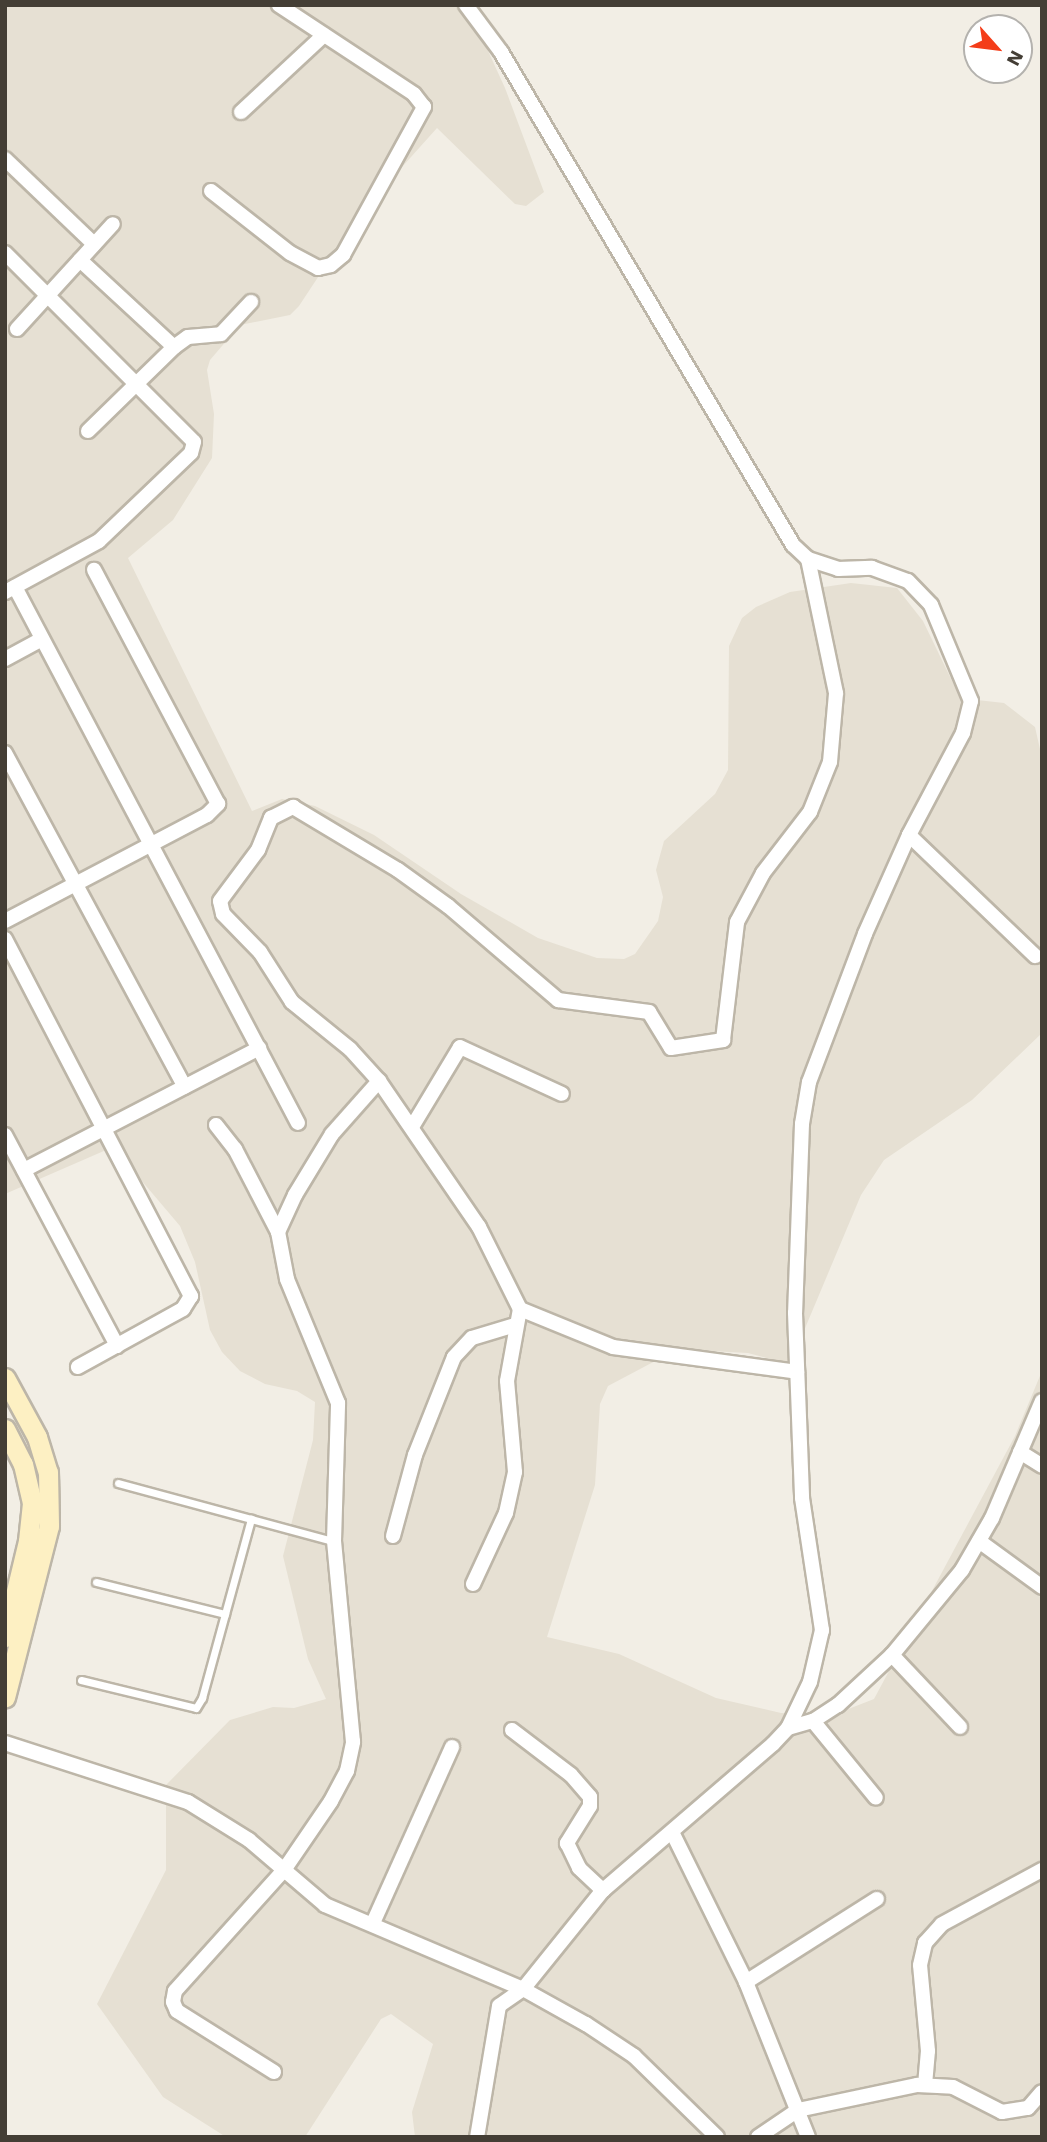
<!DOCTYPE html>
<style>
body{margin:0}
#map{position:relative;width:1047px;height:2142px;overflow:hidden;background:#f2eee5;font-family:"Work Sans",sans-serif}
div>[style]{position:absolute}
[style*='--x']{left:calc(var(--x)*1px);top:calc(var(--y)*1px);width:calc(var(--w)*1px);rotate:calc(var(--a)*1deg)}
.residential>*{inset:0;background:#e6e0d3}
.roads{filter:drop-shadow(2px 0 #bdb6a8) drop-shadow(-2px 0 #bdb6a8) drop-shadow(0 2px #bdb6a8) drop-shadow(0 -2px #bdb6a8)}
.lane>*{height:7px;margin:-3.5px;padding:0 3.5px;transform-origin:3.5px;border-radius:3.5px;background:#fff}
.street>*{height:14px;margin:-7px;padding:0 7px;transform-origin:7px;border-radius:7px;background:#fff}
.secondary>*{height:19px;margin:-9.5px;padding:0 9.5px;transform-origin:9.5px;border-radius:9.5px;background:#fdf0c3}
span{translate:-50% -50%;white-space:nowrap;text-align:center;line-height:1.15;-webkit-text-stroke:7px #fff;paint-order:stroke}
.frame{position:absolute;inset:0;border:7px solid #443e35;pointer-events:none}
.north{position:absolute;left:963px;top:14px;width:70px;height:70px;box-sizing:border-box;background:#fff;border:2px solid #b4b2ae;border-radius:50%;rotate:118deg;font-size:19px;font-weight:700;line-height:28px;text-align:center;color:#443e35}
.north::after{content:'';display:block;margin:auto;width:24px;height:32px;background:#f43d19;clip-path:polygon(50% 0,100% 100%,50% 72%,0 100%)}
</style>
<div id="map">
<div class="residential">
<i style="clip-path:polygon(5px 5px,467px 5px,505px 88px,544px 192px,526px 206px,515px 204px,437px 128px,359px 215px,299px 306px,290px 315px,240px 325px,210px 360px,207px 370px,214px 414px,212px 458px,173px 520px,128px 558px,252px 811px,282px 799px,315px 806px,374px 835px,461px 894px,538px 938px,597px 958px,624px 959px,635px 954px,658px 921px,663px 897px,656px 870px,664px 841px,715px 794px,728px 770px,729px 646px,742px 618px,756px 607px,790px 592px,851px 583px,897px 588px,923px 621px,954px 685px,977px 700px,1004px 703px,1035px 727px,1042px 758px,1042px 1033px,972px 1100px,884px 1160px,861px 1195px,790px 1364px,748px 1353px,692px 1350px,659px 1359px,608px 1386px,600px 1404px,595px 1485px,547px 1637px,619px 1654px,716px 1698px,781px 1713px,833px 1715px,874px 1699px,1015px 1436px,1042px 1371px,1042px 2137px,415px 2137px,412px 2112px,433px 2044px,391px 2014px,381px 2019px,305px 2137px,226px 2137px,163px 2097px,97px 2004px,166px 1870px,166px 1785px,230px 1720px,273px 1707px,294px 1708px,326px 1699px,308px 1659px,283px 1556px,313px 1440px,315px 1402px,297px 1391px,265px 1384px,240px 1371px,222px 1352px,210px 1330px,195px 1262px,180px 1226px,113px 1147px,5px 1194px)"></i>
</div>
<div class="roads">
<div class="lane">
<i style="--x:118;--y:1483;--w:223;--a:15.1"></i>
<i style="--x:96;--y:1582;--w:133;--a:13.9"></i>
<i style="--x:81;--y:1680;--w:118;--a:13.7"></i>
<i style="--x:196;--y:1708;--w:12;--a:-59"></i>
<i style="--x:202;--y:1698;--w:186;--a:-74.7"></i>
</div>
<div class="street">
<i style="--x:466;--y:5;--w:59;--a:53.3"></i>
<i style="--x:501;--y:52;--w:573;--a:59.36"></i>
<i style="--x:793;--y:545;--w:21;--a:43"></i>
<i style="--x:808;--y:559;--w:32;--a:18"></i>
<i style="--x:838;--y:569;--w:34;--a:-2"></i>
<i style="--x:872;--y:568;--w:38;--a:20"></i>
<i style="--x:908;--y:581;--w:33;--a:46"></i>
<i style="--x:931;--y:605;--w:104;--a:67.4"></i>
<i style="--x:971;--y:701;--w:33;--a:104"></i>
<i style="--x:963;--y:733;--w:115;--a:117.9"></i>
<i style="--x:909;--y:835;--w:108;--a:114"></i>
<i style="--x:865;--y:934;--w:158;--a:110.7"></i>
<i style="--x:809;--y:1082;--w:43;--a:99.5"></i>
<i style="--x:802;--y:1124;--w:189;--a:92.1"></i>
<i style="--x:795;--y:1313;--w:185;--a:87.8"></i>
<i style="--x:802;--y:1498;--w:134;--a:81.4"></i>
<i style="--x:822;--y:1630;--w:53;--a:103"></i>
<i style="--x:810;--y:1682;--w:51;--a:115.6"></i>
<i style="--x:788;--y:1728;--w:22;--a:133"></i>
<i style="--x:773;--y:1744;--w:224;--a:139.3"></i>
<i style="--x:603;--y:1890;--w:127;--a:128.9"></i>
<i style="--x:523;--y:1989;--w:29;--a:145"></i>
<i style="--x:499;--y:2006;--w:133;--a:99.5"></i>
<i style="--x:241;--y:112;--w:113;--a:-42.9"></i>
<i style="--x:5;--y:159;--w:123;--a:43.7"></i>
<i style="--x:211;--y:191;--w:100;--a:38.1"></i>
<i style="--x:290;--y:253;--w:32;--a:28"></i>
<i style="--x:318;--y:268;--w:13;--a:-13"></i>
<i style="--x:331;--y:265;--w:16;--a:-40"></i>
<i style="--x:343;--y:255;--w:169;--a:-61.3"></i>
<i style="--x:424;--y:107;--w:16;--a:-128"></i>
<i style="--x:414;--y:94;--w:162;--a:-146.6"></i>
<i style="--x:5;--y:253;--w:267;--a:45"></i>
<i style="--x:194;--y:442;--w:11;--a:105"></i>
<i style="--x:191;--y:453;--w:127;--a:136.3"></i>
<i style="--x:99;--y:541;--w:107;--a:151.5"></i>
<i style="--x:80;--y:260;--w:128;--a:42.8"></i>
<i style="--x:17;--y:329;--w:142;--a:-47.6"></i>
<i style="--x:88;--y:431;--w:120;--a:-44.3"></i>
<i style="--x:174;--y:347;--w:17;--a:-36"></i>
<i style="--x:188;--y:337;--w:33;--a:-5"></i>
<i style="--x:221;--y:334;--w:44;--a:-46.8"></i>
<i style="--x:15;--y:587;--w:606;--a:62.17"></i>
<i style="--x:5;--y:659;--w:42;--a:-28.4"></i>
<i style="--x:5;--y:753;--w:379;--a:61.7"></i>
<i style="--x:909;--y:835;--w:175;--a:43.8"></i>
<i style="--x:5;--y:921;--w:228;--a:-27.7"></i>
<i style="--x:207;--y:815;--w:16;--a:-45"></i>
<i style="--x:218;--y:804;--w:265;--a:-117.9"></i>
<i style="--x:5;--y:939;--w:403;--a:62.5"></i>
<i style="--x:191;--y:1296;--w:15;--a:122"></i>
<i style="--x:183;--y:1309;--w:120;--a:151.1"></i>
<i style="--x:216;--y:1125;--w:31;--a:52"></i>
<i style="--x:235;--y:1149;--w:93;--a:62.6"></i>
<i style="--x:412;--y:1127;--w:93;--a:-59"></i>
<i style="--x:460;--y:1047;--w:112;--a:24.7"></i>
<i style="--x:5;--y:1135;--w:239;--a:62"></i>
<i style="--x:24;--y:1170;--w:265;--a:-27.4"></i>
<i style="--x:520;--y:1309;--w:100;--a:22.2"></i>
<i style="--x:613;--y:1347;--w:186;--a:7.7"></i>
<i style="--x:1020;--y:1452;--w:26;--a:32"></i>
<i style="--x:393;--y:1536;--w:84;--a:-74.8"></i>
<i style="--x:415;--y:1455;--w:105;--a:-68.3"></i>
<i style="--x:454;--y:1357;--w:26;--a:-47"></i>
<i style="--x:472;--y:1338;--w:45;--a:-16.8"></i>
<i style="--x:979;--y:1541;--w:78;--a:36.1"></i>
<i style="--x:473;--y:1584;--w:78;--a:-65.1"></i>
<i style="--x:506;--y:1513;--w:42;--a:-77.6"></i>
<i style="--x:515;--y:1472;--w:91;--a:-95"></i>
<i style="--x:507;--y:1381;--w:73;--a:-79.8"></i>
<i style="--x:520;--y:1309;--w:92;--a:-116.6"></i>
<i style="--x:479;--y:1227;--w:177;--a:-124.4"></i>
<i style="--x:379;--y:1081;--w:43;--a:-132.2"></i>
<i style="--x:350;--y:1049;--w:75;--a:-141"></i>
<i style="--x:292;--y:1002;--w:59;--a:-122.6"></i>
<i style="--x:260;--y:952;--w:53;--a:-134.2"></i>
<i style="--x:223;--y:914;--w:13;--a:-103"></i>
<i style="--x:220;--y:901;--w:64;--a:-53.3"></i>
<i style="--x:258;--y:850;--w:35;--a:-68"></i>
<i style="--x:271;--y:818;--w:25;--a:-27"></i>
<i style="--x:293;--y:807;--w:122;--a:31"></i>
<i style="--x:398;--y:870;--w:62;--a:35.8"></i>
<i style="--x:448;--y:906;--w:145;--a:40.5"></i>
<i style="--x:558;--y:1000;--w:92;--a:7.5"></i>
<i style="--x:649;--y:1012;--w:42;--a:58.6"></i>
<i style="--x:671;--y:1048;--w:53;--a:-8.7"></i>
<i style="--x:723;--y:1040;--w:119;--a:-83.2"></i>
<i style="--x:737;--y:922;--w:55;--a:-62"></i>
<i style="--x:763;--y:873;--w:77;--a:-52.4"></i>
<i style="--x:810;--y:812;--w:54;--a:-68.2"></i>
<i style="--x:830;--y:762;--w:69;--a:-85"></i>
<i style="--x:836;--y:693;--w:137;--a:-101.8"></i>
<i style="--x:892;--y:1655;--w:99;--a:46.6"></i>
<i style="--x:813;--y:1721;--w:99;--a:50.7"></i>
<i style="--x:788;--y:1728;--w:26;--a:-16"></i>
<i style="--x:813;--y:1721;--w:30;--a:-33"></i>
<i style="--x:838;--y:1705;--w:74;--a:-42.8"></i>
<i style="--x:892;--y:1655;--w:110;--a:-50.5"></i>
<i style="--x:962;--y:1570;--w:60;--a:-60"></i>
<i style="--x:992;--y:1518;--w:127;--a:-66.9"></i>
<i style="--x:512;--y:1730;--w:74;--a:37.3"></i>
<i style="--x:571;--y:1775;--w:29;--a:49"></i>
<i style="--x:590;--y:1797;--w:9;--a:90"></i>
<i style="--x:590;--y:1806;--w:44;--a:121.9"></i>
<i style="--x:567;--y:1843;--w:28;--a:64"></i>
<i style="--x:579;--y:1868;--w:33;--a:43"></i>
<i style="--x:5;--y:1743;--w:192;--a:17.9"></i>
<i style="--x:188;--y:1802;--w:72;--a:31.9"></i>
<i style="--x:249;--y:1840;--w:100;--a:40.5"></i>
<i style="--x:325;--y:1905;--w:215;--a:23"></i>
<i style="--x:523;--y:1989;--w:72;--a:29.1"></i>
<i style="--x:586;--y:2024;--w:58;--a:33.7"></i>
<i style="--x:634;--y:2056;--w:116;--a:44.3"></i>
<i style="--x:673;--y:1834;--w:165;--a:63.7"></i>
<i style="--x:746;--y:1982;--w:167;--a:68.2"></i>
<i style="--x:373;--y:1923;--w:193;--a:-65.8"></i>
<i style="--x:746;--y:1982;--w:155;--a:-32.4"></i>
<i style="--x:274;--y:2072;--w:115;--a:-147.8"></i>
<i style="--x:177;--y:2011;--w:10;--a:-114"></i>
<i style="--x:173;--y:2002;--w:11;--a:-80"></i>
<i style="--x:175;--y:1991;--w:163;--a:-48"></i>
<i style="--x:284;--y:1870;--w:83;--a:-55.7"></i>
<i style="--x:331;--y:1801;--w:34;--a:-62"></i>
<i style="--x:347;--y:1771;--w:30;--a:-78"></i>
<i style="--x:353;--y:1742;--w:202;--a:-95.4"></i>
<i style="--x:334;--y:1541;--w:138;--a:-88.3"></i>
<i style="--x:338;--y:1403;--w:134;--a:-112.4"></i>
<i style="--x:287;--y:1279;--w:48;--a:-100.8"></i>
<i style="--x:278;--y:1232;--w:41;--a:-65.3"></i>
<i style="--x:295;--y:1195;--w:71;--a:-58.8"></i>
<i style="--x:332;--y:1134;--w:71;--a:-48.4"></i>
<i style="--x:925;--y:2085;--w:34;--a:-85"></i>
<i style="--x:928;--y:2051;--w:86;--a:-95.3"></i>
<i style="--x:920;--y:1965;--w:23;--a:-77"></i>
<i style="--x:925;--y:1943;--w:25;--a:-48"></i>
<i style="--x:942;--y:1924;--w:114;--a:-28.4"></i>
<i style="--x:758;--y:2137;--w:48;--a:-34"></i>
<i style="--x:798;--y:2110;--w:122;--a:-11.9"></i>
<i style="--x:917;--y:2085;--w:36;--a:3"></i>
<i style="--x:953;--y:2087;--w:55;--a:27"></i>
<i style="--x:1002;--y:2112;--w:26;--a:-9"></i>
<i style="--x:1028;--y:2108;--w:21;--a:-49"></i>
</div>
<div class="secondary">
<i style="--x:5;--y:1378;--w:67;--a:61.5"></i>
<i style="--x:37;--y:1437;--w:37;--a:73"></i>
<i style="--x:48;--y:1472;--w:54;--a:88.9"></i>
<i style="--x:49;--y:1526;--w:177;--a:104.4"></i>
<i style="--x:5;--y:1429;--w:39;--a:63"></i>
<i style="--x:23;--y:1464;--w:40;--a:77"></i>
<i style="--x:32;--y:1503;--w:38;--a:96"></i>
<i style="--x:28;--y:1541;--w:99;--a:103.5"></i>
</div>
</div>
<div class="frame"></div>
<div class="north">N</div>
</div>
